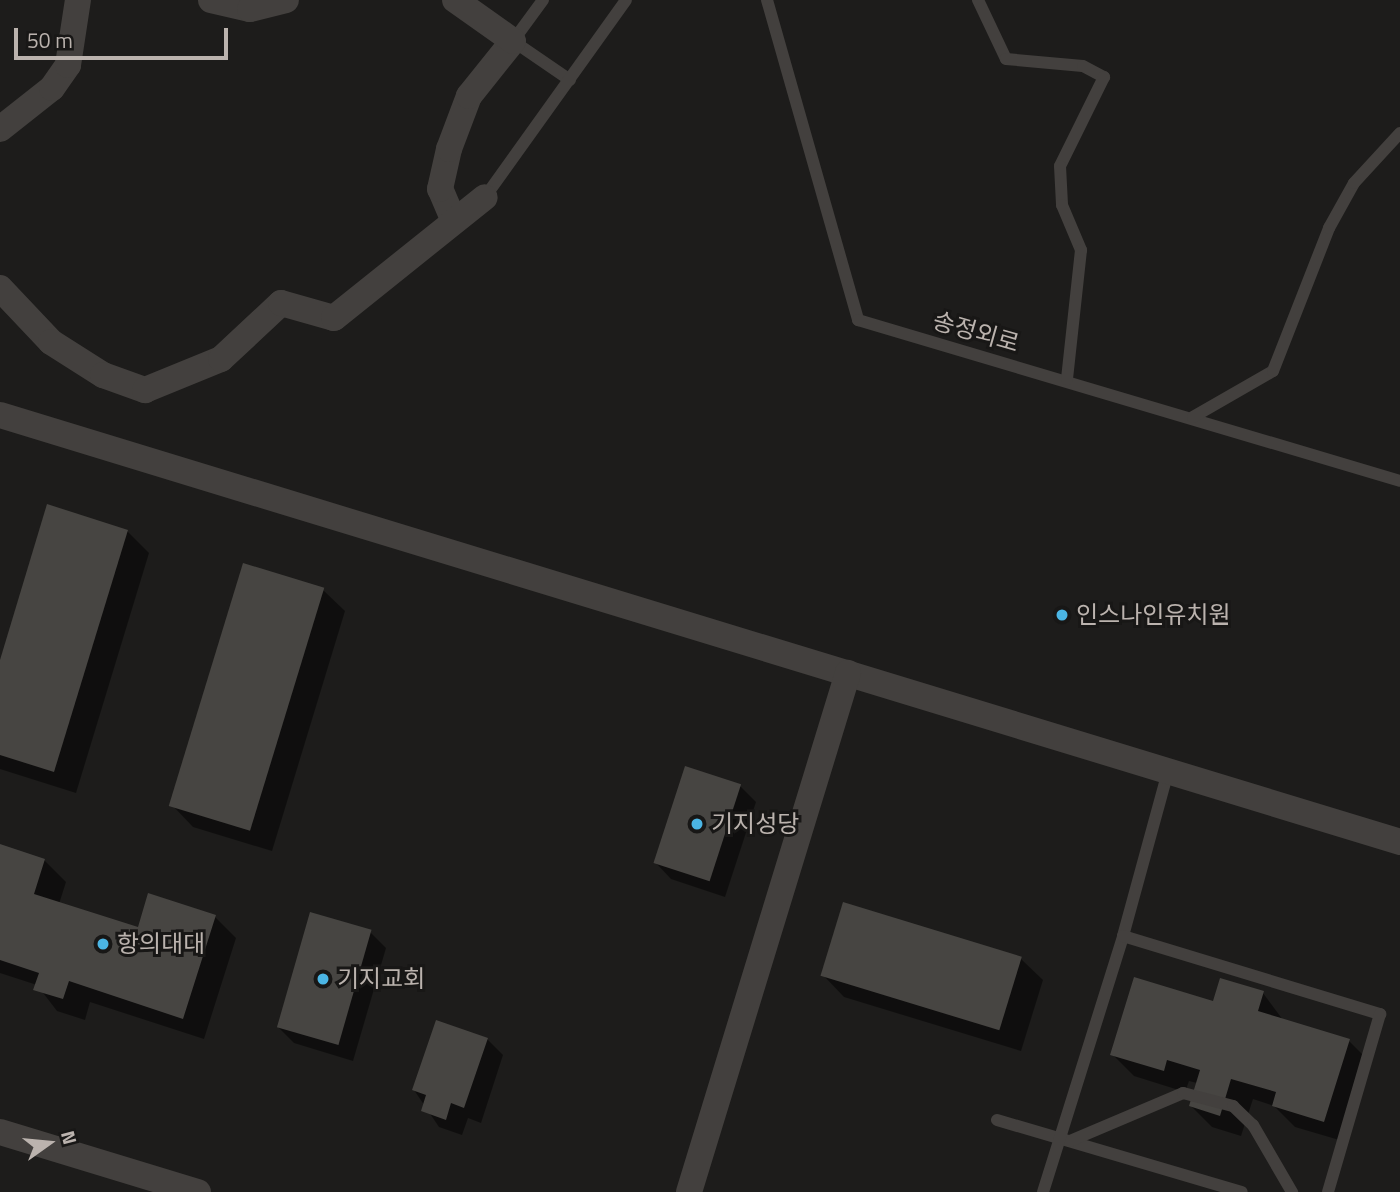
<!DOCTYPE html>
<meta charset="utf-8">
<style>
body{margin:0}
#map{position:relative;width:1400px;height:1192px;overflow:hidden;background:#1d1c1b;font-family:"Titillium Web","Noto Sans KR",sans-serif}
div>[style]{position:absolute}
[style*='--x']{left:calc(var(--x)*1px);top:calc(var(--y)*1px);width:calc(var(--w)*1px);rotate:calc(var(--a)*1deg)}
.shadow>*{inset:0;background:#0007}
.building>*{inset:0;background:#474542;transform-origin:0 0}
.service>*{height:12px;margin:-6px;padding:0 6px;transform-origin:6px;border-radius:6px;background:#43403e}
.minor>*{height:26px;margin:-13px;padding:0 13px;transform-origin:13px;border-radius:13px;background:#43403e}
.dots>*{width:19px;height:19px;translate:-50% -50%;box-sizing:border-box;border:4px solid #181716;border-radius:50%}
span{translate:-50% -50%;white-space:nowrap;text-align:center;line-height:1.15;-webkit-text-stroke:6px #181716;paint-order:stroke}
.street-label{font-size:24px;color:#bbb3ae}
.poi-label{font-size:24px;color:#bbb3ae}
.left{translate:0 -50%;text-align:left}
.north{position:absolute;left:14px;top:1108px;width:70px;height:70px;-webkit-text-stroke:5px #181716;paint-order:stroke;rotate:75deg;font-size:19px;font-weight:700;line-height:28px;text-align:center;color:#bbb3ae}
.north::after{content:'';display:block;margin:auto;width:24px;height:32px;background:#bbb3ae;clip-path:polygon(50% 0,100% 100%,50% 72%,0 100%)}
.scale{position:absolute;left:14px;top:28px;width:214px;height:32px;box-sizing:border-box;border:4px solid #bbb3ae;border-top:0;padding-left:9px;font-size:21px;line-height:24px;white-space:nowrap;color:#bbb3ae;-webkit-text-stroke:5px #181716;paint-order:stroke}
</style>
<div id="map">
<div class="shadow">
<i style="clip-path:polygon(127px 531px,149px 553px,76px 793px,0 769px,0 666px)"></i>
<i style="clip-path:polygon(323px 590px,345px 611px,272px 851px,193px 827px,172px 805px)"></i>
<i style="clip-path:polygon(740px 786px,756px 802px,725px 897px,671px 879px,655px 862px)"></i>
<i style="clip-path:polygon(0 846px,44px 860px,66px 882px,59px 904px,139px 929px,215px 917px,236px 938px,204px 1039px,90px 1002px,85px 1020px,57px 1011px,37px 985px,0 973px)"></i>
<i style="clip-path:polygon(370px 932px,386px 948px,353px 1061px,294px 1043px,278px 1027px)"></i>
<i style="clip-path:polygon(1021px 959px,1043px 980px,1021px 1051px,844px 997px,823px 975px)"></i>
<i style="clip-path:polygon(1263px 993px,1283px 1020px,1349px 1041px,1370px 1062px,1346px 1142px,1295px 1127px,1274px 1106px,1253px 1099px,1241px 1136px,1212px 1127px,1191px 1106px,1197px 1083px,1189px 1081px,1185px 1092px,1134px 1076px,1112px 1054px,1214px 1003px)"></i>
<i style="clip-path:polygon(487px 1039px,503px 1055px,481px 1123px,468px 1118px,462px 1135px,439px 1127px,414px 1090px)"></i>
</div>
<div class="building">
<i style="clip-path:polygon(47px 504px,128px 530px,54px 772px,0 755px,0 660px)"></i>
<i style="left:243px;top:563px;width:85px;height:254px;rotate:17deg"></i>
<i style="left:685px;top:766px;width:59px;height:102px;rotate:18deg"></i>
<i style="clip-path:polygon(0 844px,45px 859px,34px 894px,138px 927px,148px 893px,216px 915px,183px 1019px,69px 981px,63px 999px,33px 990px,39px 973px,0 960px)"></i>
<i style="left:843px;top:902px;width:187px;height:77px;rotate:17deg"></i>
<i style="left:310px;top:912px;width:64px;height:120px;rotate:16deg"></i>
<i style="clip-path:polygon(1134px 977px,1213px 1001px,1220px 978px,1264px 991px,1258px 1011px,1350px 1039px,1324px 1122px,1272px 1106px,1276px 1092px,1231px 1079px,1220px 1116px,1189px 1106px,1200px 1070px,1167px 1060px,1164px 1071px,1110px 1055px)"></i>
<i style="clip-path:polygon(436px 1020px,488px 1038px,464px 1108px,451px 1103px,446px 1120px,421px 1111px,426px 1095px,412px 1090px)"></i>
</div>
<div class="service">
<i style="--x:543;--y:0;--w:51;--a:126.2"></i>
<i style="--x:513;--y:41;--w:69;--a:34.4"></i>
<i style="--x:767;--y:0;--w:333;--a:74.1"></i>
<i style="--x:858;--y:320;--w:565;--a:16.54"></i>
<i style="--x:978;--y:0;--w:65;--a:64.6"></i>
<i style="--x:1006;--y:59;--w:77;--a:5.2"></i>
<i style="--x:1083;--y:66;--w:24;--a:28"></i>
<i style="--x:1104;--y:77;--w:99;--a:116.3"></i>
<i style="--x:1060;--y:166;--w:39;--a:87"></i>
<i style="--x:1062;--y:205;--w:49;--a:67.1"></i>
<i style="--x:1081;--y:250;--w:130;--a:96.2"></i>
<i style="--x:485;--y:197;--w:242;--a:-54.4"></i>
<i style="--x:1193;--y:417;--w:92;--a:-29.9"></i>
<i style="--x:1273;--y:371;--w:154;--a:-68.6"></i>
<i style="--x:1329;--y:228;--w:51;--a:-60.9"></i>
<i style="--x:1354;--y:183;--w:68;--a:-47.4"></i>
<i style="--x:1123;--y:936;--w:171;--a:-74.7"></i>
<i style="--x:997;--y:1120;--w:255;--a:16.4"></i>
<i style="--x:1070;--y:1141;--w:123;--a:-23"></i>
<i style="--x:1183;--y:1093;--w:52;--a:14.6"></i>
<i style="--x:1233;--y:1106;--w:28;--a:44"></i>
<i style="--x:1253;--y:1125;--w:78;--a:59.8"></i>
<i style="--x:1043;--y:1192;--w:268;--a:-72.6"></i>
<i style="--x:1123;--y:936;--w:269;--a:16.9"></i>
<i style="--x:1380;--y:1014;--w:185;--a:106.3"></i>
</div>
<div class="minor">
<i style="--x:211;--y:0;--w:40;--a:13"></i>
<i style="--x:250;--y:9;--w:37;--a:-14"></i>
<i style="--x:0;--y:129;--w:66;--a:-38.3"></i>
<i style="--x:52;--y:88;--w:28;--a:-55"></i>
<i style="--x:68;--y:65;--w:66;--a:-81.3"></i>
<i style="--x:453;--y:219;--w:33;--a:-113"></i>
<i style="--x:440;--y:189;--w:41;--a:-77.3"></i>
<i style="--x:449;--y:149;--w:57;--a:-69.3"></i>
<i style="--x:469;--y:96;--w:70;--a:-51.3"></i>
<i style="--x:513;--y:41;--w:71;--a:-144.7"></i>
<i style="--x:0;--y:288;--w:74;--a:46.6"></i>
<i style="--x:51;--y:342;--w:62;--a:32.4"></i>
<i style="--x:103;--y:375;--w:45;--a:19.7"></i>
<i style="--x:145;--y:390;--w:82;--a:-22.2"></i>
<i style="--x:221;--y:359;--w:82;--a:-43"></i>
<i style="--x:281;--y:303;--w:55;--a:15.8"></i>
<i style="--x:334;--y:318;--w:193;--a:-38.7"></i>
<i style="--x:0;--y:415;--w:1464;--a:16.96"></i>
<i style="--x:0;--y:1132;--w:207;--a:16.9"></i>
<i style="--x:689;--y:1192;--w:543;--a:-72.97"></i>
</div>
<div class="dots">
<i style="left:1062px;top:615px;background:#4bb5e4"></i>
<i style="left:697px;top:824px;background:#4bb5e4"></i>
<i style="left:103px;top:944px;background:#4bb5e4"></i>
<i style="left:323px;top:979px;background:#4bb5e4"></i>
</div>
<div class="street-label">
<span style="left:976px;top:332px;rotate:16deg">송정외로</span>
</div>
<div class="poi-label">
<span class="left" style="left:1076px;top:615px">인스나인유치원</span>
<span class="left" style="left:711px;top:824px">기지성당</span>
<span class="left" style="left:117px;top:944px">항의대대</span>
<span class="left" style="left:337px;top:979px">기지교회</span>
</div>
<div class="north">N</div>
<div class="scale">50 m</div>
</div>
